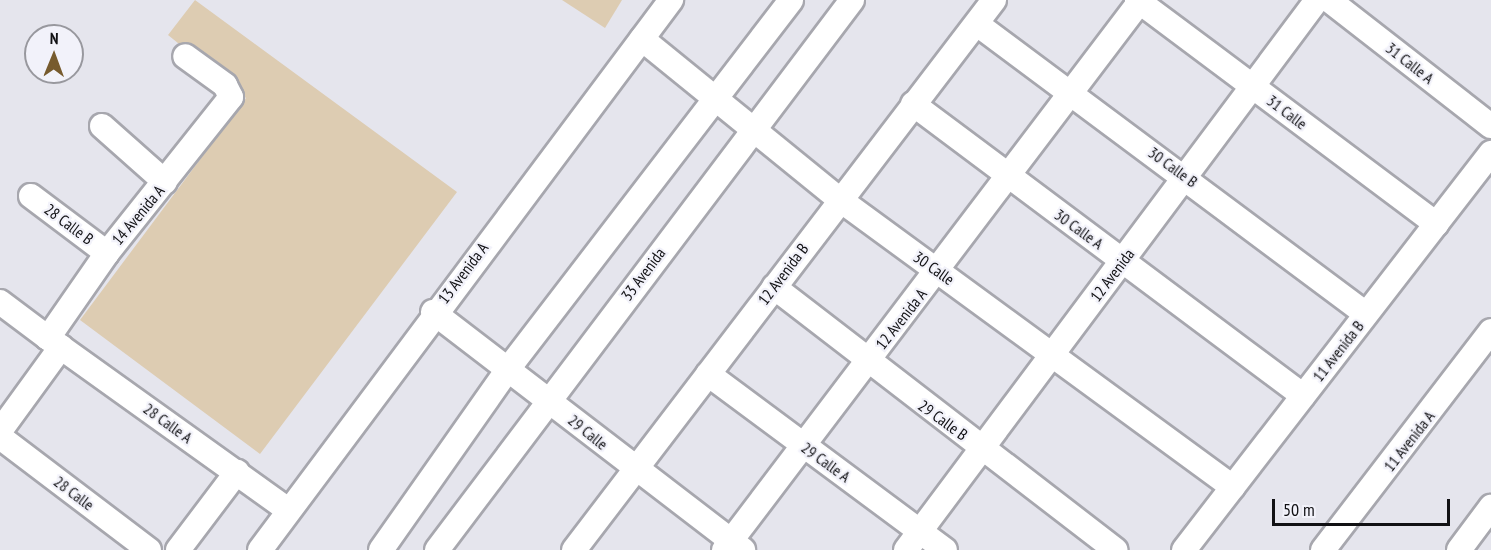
<!DOCTYPE html>
<style>
body{margin:0}
#map{position:relative;width:1491px;height:550px;overflow:hidden;background:#e5e5ed;font-family:"PT Sans Narrow",sans-serif}
div>[style]{position:absolute}
[style*='--x']{left:calc(var(--x)*1px);top:calc(var(--y)*1px);width:calc(var(--w)*1px);rotate:calc(var(--a)*1deg)}
.green>*{inset:0;background:#ddccb2}
.roads{filter:drop-shadow(2px 0 #a7a7ae) drop-shadow(-2px 0 #a7a7ae) drop-shadow(0 2px #a7a7ae) drop-shadow(0 -2px #a7a7ae)}
.minor>*{height:24px;margin:-12px;padding:0 12px;transform-origin:12px;border-radius:12px;background:#fff}
span{translate:-50% -50%;white-space:nowrap;text-align:center;line-height:1.15;-webkit-text-stroke:4.5px #f2f2fa;paint-order:stroke}
.street-label{font-size:16px;color:#111114}
.north{position:absolute;left:24px;top:24px;width:60px;height:60px;box-sizing:border-box;background:#f2f2fa;border:2px solid #98989e;border-radius:50%;rotate:1deg;font-size:16px;font-weight:700;line-height:24px;text-align:center;color:#111114}
.north::after{content:'';display:block;margin:auto;width:21px;height:27px;background:#775b2e;clip-path:polygon(50% 0,100% 100%,50% 72%,0 100%)}
.scale{position:absolute;left:1272px;top:499px;width:178px;height:27px;box-sizing:border-box;border:3px solid #111114;border-top:0;padding-left:8px;font-size:18px;line-height:21px;white-space:nowrap;color:#111114;-webkit-text-stroke:4px #f2f2fa;paint-order:stroke}
</style>
<div id="map">
<div class="green">
<i style="clip-path:polygon(195px 0,457px 192px,260px 454px,80px 320px,246px 98px,168px 35px)"></i>
<i style="clip-path:polygon(562px 0,622px 0,605px 28px)"></i>
</div>
<div class="roads">
<div class="minor">
<i style="--x:1137;--y:0;--w:374;--a:36.8"></i>
<i style="--x:1329;--y:0;--w:205;--a:37.9"></i>
<i style="--x:977;--y:24;--w:485;--a:36.7"></i>
<i style="--x:642;--y:39;--w:254;--a:39.1"></i>
<i style="--x:839;--y:199;--w:488;--a:36.2"></i>
<i style="--x:913;--y:104;--w:487;--a:36.8"></i>
<i style="--x:102;--y:126;--w:84;--a:41.6"></i>
<i style="--x:31;--y:196;--w:95;--a:36.9"></i>
<i style="--x:774;--y:287;--w:431;--a:37.6"></i>
<i style="--x:0;--y:302;--w:60;--a:36.9"></i>
<i style="--x:48;--y:338;--w:103;--a:-55.2"></i>
<i style="--x:107;--y:253;--w:199;--a:-51.5"></i>
<i style="--x:231;--y:97;--w:13;--a:-117"></i>
<i style="--x:225;--y:85;--w:49;--a:-144.1"></i>
<i style="--x:433;--y:312;--w:391;--a:37.5"></i>
<i style="--x:48;--y:338;--w:294;--a:35.6"></i>
<i style="--x:708;--y:374;--w:295;--a:36.6"></i>
<i style="--x:0;--y:431;--w:104;--a:-54"></i>
<i style="--x:0;--y:437;--w:187;--a:37.2"></i>
<i style="--x:178;--y:550;--w:98;--a:-52.9"></i>
<i style="--x:260;--y:550;--w:687;--a:-53.23"></i>
<i style="--x:381;--y:550;--w:221;--a:-54.9"></i>
<i style="--x:508;--y:369;--w:465;--a:-52.5"></i>
<i style="--x:437;--y:550;--w:689;--a:-52.96"></i>
<i style="--x:574;--y:550;--w:692;--a:-52.63"></i>
<i style="--x:724;--y:550;--w:690;--a:-52.83"></i>
<i style="--x:906;--y:550;--w:687;--a:-53.23"></i>
<i style="--x:1184;--y:550;--w:502;--a:-52.29"></i>
<i style="--x:1323;--y:550;--w:276;--a:-52.5"></i>
<i style="--x:1459;--y:550;--w:54;--a:-53.3"></i>
</div>
</div>
<div class="street-label">
<span style="left:1410px;top:63px;rotate:38deg">31 Calle A</span>
<span style="left:1287px;top:112px;rotate:37deg">31 Calle</span>
<span style="left:1173px;top:167px;rotate:36deg">30 Calle B</span>
<span style="left:138px;top:215px;rotate:-50deg">14 Avenida A</span>
<span style="left:69px;top:224px;rotate:37deg">28 Calle B</span>
<span style="left:1079px;top:229px;rotate:36deg">30 Calle A</span>
<span style="left:934px;top:268px;rotate:35deg">30 Calle</span>
<span style="left:463px;top:273px;rotate:-53deg">13 Avenida A</span>
<span style="left:643px;top:274px;rotate:-53deg">33 Avenida</span>
<span style="left:783px;top:274px;rotate:-53deg">12 Avenida B</span>
<span style="left:1112px;top:275px;rotate:-53deg">12 Avenida</span>
<span style="left:901px;top:319px;rotate:-52deg">12 Avenida A</span>
<span style="left:1338px;top:351px;rotate:-52deg">11 Avenida B</span>
<span style="left:943px;top:420px;rotate:36deg">29 Calle B</span>
<span style="left:168px;top:423px;rotate:36deg">28 Calle A</span>
<span style="left:588px;top:432px;rotate:39deg">29 Calle</span>
<span style="left:1409px;top:441px;rotate:-52deg">11 Avenida A</span>
<span style="left:826px;top:462px;rotate:36deg">29 Calle A</span>
<span style="left:74px;top:493px;rotate:37deg">28 Calle</span>
</div>
<div class="north">N</div>
<div class="scale">50 m</div>
</div>
